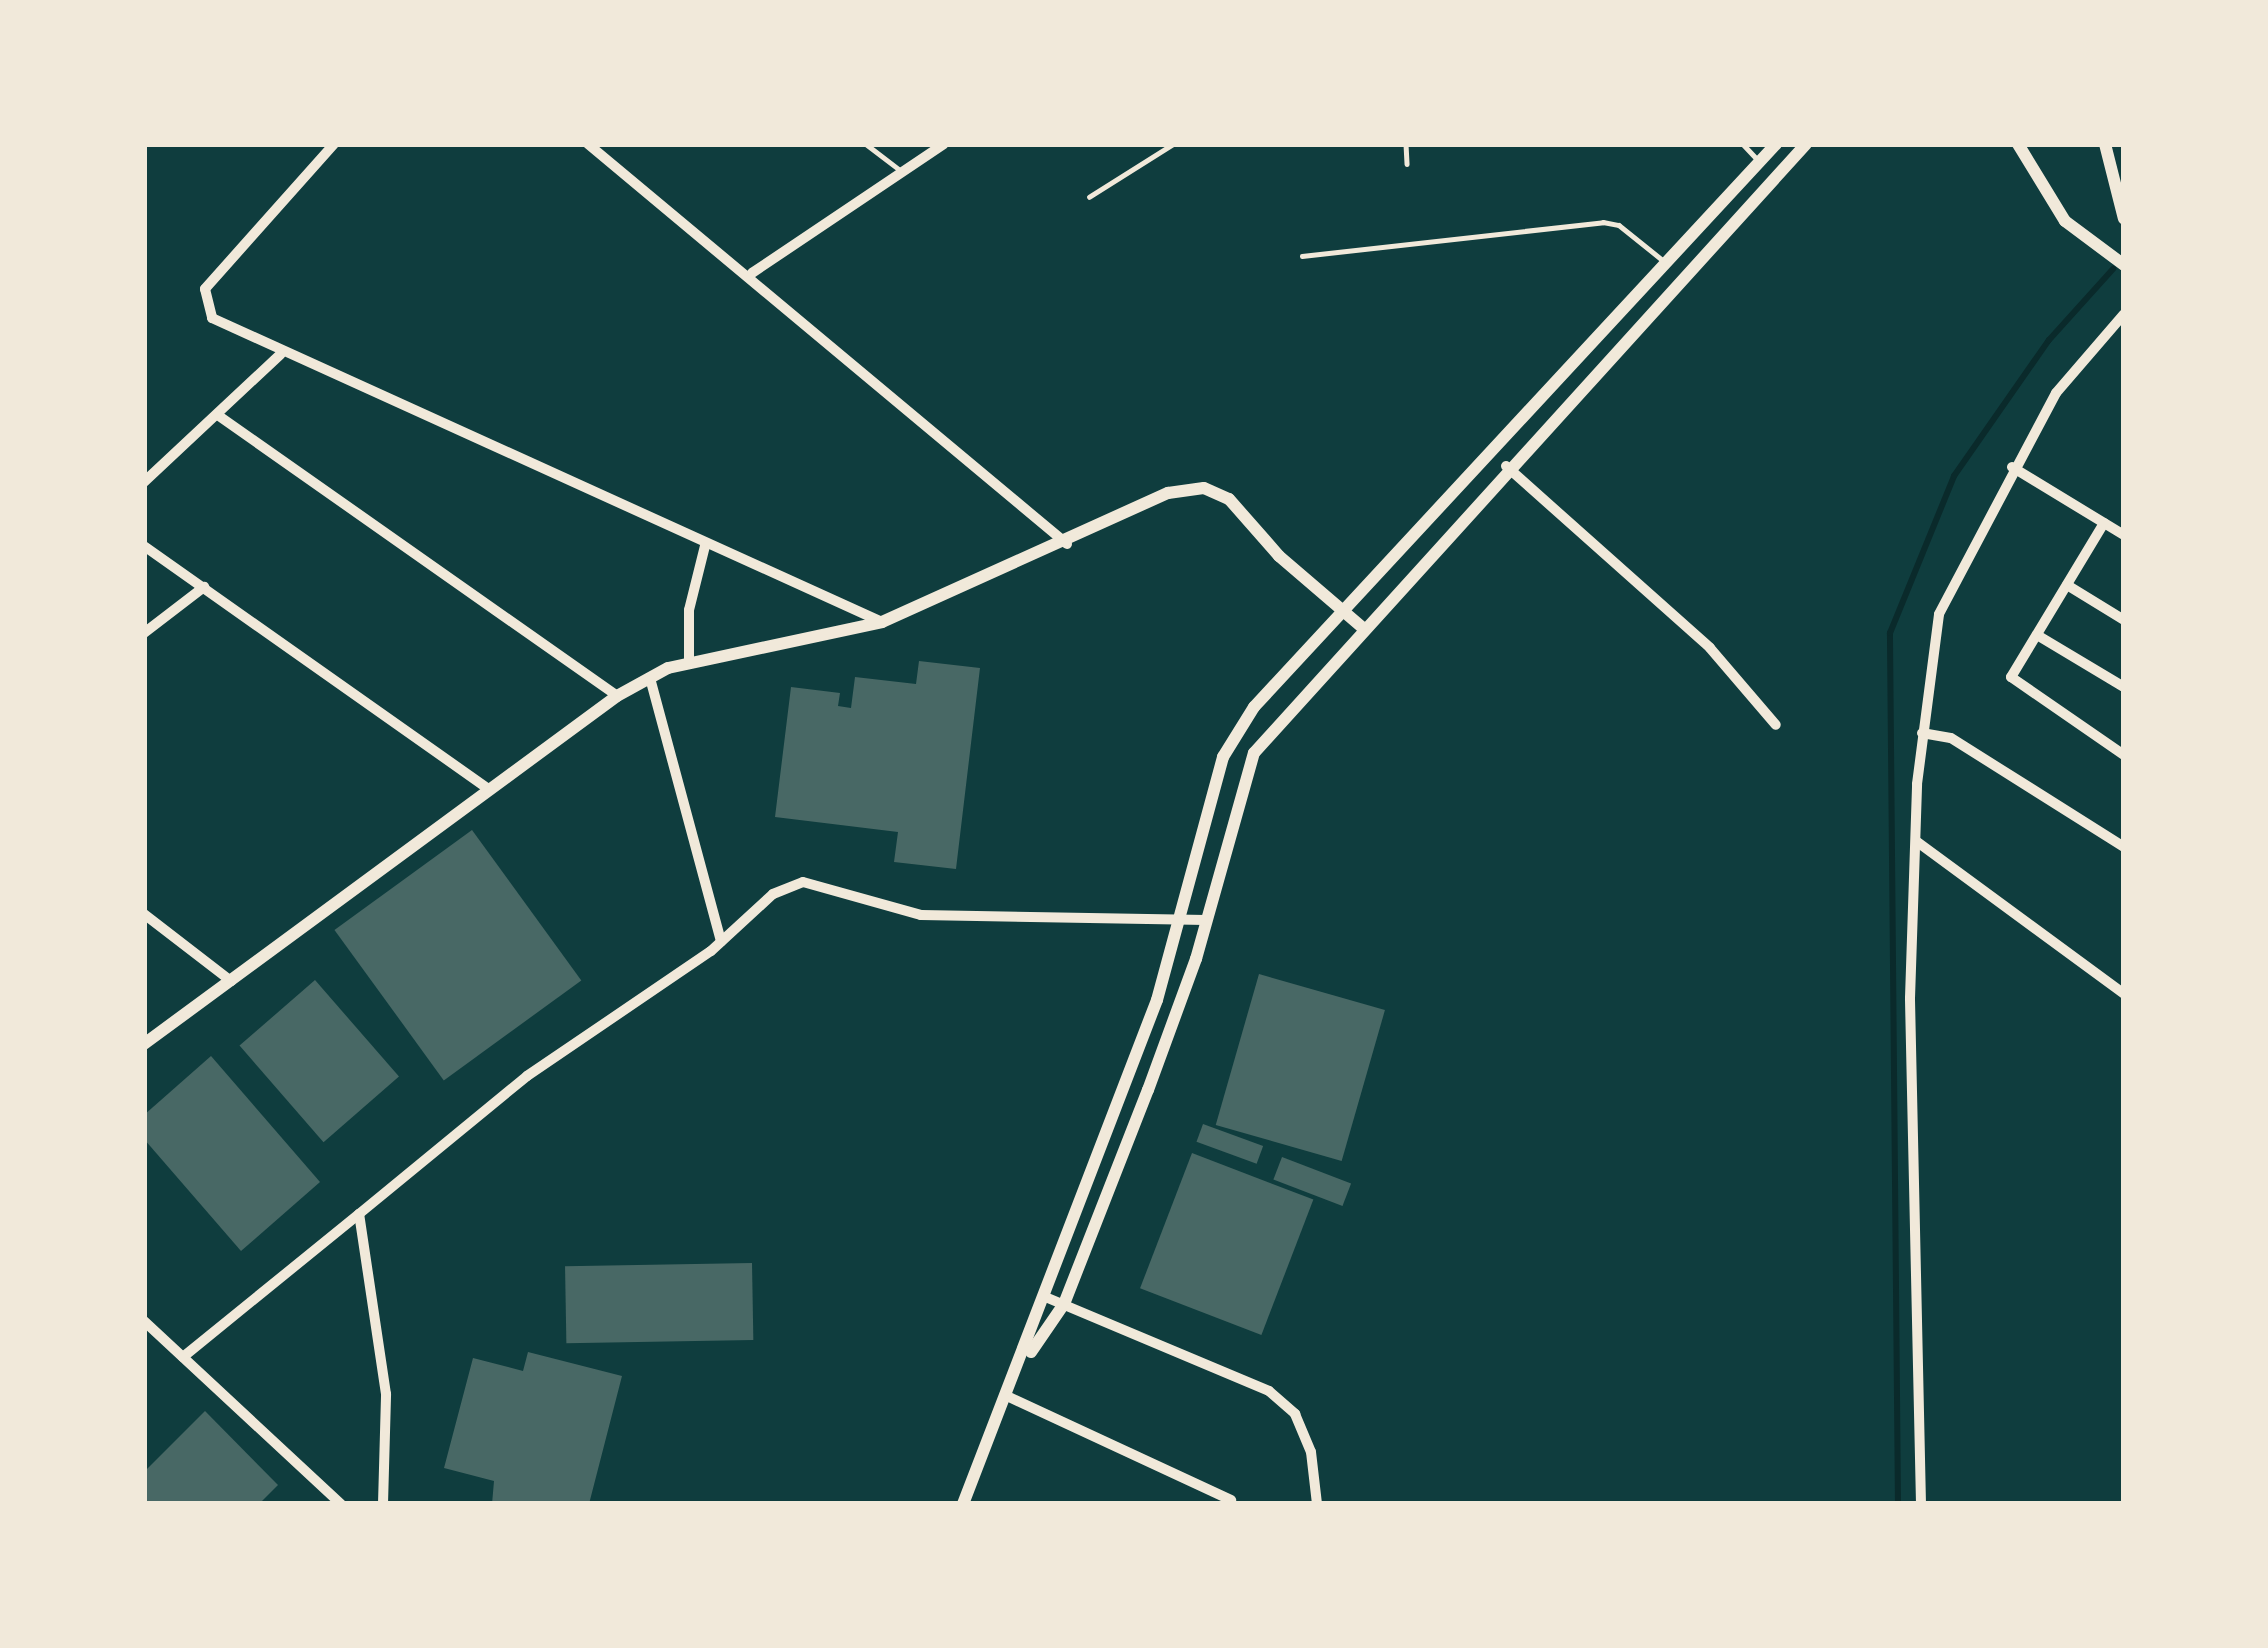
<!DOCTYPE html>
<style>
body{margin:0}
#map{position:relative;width:2268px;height:1648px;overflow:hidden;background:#0f3d3e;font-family:Bitter,serif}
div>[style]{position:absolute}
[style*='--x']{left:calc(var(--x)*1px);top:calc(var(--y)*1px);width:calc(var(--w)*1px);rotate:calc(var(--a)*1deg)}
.stream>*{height:6px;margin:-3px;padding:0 3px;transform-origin:3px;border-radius:3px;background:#0a2a2b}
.building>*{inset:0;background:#486865;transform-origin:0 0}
.service>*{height:4.5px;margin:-2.25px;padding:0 2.25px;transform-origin:2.25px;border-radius:2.25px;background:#f1e9da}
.minor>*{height:10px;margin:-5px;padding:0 5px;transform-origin:5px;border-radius:5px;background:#f1e9da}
.tertiary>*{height:12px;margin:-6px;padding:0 6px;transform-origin:6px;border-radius:6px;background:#f1e9da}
span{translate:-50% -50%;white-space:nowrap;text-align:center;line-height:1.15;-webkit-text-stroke:12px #f1e9da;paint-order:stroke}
.frame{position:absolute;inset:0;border:147px solid #f1e9da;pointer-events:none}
</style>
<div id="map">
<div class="stream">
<i style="--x:1898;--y:1504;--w:871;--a:-90.53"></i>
<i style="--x:1890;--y:633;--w:170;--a:-67.8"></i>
<i style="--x:1954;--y:476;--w:166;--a:-55.1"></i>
<i style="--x:2049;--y:340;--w:96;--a:-48"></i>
</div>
<div class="building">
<i style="clip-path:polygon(919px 661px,980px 668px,956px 869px,894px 862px,898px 832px,775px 817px,791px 687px,840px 693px,838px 706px,851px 708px,855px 677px,916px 684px)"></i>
<i style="left:472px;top:830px;width:186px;height:170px;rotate:54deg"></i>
<i style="left:1259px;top:974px;width:131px;height:157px;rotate:16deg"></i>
<i style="left:315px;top:980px;width:128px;height:100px;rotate:49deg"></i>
<i style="clip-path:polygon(211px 1056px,320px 1182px,241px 1251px,144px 1139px,144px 1115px)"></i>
<i style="left:1203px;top:1124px;width:64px;height:19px;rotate:20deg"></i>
<i style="left:1192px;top:1153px;width:130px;height:145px;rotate:21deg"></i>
<i style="left:1282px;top:1157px;width:74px;height:24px;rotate:21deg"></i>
<i style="left:752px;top:1263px;width:77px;height:187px;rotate:89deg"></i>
<i style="clip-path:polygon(528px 1352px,622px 1376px,589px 1504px,492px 1504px,494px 1481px,444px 1468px,473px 1358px,523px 1371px)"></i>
<i style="clip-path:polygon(205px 1411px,278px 1485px,259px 1504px,144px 1504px,144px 1472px)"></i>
</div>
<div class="service">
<i style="--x:866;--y:144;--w:43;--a:37.4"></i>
<i style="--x:1406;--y:144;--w:20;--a:87"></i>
<i style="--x:1743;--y:144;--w:25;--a:47"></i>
<i style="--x:1089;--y:197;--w:99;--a:-32.2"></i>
<i style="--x:1302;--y:256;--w:303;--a:-6.4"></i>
<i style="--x:1603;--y:222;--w:16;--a:11"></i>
<i style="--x:1619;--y:225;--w:59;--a:38.8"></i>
</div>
<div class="minor">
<i style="--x:334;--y:144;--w:194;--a:131.7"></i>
<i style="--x:205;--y:289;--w:30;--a:76"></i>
<i style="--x:212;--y:318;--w:736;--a:24.41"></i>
<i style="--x:588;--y:144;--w:624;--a:39.86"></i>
<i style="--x:752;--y:273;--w:231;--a:-33.9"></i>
<i style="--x:219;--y:416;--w:487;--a:35.1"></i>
<i style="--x:1506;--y:466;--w:273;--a:41.7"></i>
<i style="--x:1710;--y:648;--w:101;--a:49.4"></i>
<i style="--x:2012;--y:467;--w:131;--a:31.3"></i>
<i style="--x:144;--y:482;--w:187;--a:-43.1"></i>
<i style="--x:2104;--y:523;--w:180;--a:121.1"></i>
<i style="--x:2011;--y:677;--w:137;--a:34.6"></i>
<i style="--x:144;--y:546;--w:423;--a:35.2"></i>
<i style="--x:2067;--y:585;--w:67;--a:31.6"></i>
<i style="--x:144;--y:633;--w:76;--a:-37.5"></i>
<i style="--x:2037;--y:635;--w:101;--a:30.9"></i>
<i style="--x:689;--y:664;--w:54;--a:-90"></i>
<i style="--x:689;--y:610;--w:66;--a:-76"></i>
<i style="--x:650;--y:678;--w:273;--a:74.9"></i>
<i style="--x:1922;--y:733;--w:29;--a:10"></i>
<i style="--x:1951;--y:738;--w:204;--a:32.2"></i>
<i style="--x:1916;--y:841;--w:258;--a:36.3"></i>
<i style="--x:144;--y:914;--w:110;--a:37.6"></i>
<i style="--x:1043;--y:1296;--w:245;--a:22.8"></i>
<i style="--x:1269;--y:1391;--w:35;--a:41"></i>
<i style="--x:1295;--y:1414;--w:41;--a:67.2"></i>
<i style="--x:1311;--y:1452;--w:52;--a:83.4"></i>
<i style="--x:144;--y:1321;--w:269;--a:42.9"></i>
<i style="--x:183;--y:1357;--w:227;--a:-39.1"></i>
<i style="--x:1009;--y:1397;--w:245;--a:24.9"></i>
<i style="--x:383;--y:1504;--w:110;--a:-88.4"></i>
<i style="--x:386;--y:1394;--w:182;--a:-98.5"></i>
<i style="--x:359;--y:1214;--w:217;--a:-39.4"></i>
<i style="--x:527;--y:1076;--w:222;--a:-34.2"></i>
<i style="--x:711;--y:951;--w:84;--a:-42.6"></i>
<i style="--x:773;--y:894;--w:32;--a:-22"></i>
<i style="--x:803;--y:882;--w:123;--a:15.6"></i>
<i style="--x:921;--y:915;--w:285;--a:1"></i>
<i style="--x:1921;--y:1504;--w:506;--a:-91.25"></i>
<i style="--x:1910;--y:998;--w:214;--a:-88.1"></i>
<i style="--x:1917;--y:784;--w:171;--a:-82.6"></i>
<i style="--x:1939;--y:614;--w:250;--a:-62.1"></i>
<i style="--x:2056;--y:393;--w:104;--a:-49.3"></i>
</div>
<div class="tertiary">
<i style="--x:2018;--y:144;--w:90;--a:58.6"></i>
<i style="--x:2065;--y:221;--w:74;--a:36.7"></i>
<i style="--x:2105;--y:144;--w:77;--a:75.8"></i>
<i style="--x:144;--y:1044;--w:587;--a:-36.34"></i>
<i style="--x:617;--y:696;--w:58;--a:-28.8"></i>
<i style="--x:668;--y:668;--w:219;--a:-12.1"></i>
<i style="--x:882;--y:622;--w:314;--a:-24.3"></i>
<i style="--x:1168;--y:493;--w:36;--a:-8"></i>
<i style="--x:1204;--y:488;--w:27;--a:24"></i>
<i style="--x:1229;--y:499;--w:76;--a:48.7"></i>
<i style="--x:1279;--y:556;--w:111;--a:40.6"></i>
<i style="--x:1031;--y:1352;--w:58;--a:-55.5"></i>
<i style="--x:1064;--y:1304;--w:230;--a:-68.6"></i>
<i style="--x:1148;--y:1090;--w:140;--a:-69.9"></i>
<i style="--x:1196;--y:959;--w:214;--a:-74.3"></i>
<i style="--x:1254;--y:753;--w:822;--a:-47.81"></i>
<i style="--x:963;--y:1504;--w:540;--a:-68.95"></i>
<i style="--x:1157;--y:1000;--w:252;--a:-74.8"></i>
<i style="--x:1223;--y:757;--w:59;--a:-58.2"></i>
<i style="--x:1254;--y:707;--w:768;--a:-47.16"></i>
</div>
<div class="frame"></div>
</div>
